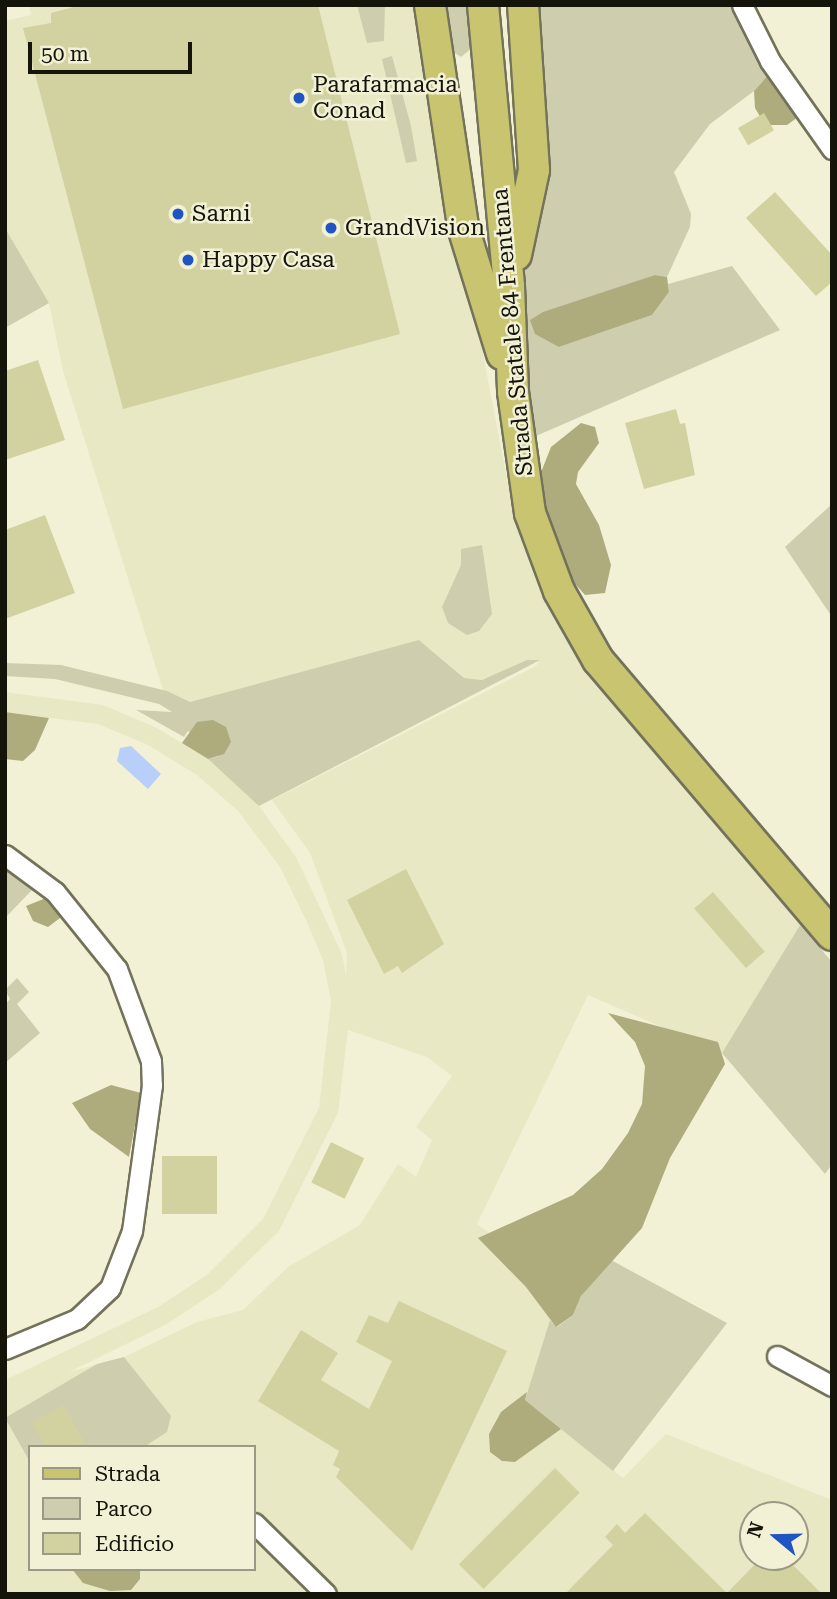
<!DOCTYPE html>
<style>
body{margin:0}
#map{position:relative;width:837px;height:1599px;overflow:hidden;background:#f2f1d6;font-family:"Roboto Serif",serif}
div>[style]{position:absolute}
[style*='--x']{left:calc(var(--x)*1px);top:calc(var(--y)*1px);width:calc(var(--w)*1px);rotate:calc(var(--a)*1deg)}
.built>*{inset:0;background:#e9e8c5}
.green>*{inset:0;background:#cecdae}
.forest>*{inset:0;background:#aeac7d}
.water>*{inset:0;background:#b8cff9}
.building>*{inset:0;background:#d2d1a0;transform-origin:0 0}
.roads{filter:drop-shadow(2px 0 #73725a) drop-shadow(-2px 0 #73725a) drop-shadow(0 2px #73725a) drop-shadow(0 -2px #73725a)}
.minor>*{height:19px;margin:-9.5px;padding:0 9.5px;transform-origin:9.5px;border-radius:9.5px;background:#fff}
.primary>*{height:30px;margin:-15px;padding:0 15px;transform-origin:15px;border-radius:15px;background:#c8c46f}
.dots>*{width:19px;height:19px;translate:-50% -50%;box-sizing:border-box;border:4px solid #f2f1d6;border-radius:50%}
span{translate:-50% -50%;white-space:nowrap;text-align:center;line-height:1.15;-webkit-text-stroke:5px #f2f1d6;paint-order:stroke}
.poi-label{font-size:23px;color:#14140b}
.left{translate:0 -50%;text-align:left}
.street-label{font-size:23px;color:#14140b}
.frame{position:absolute;inset:0;border:7px solid #14140b;pointer-events:none}
.legend{position:absolute;left:28px;top:1445px;width:228px;height:126px;box-sizing:border-box;background:#f2f1d6;border:2px solid #999985;margin:0;padding:9px 12px;list-style:none;font-size:21px;color:#14140b}
.legend li{display:flex;align-items:center;gap:14px;height:35px}
.legend b{width:35px;border:2px solid #999985}
.north{position:absolute;left:739px;top:1501px;width:70px;height:70px;box-sizing:border-box;background:#f2f1d6;border:2px solid #999985;border-radius:50%;rotate:289deg;font-size:19px;font-weight:700;line-height:28px;text-align:center;color:#14140b}
.north::after{content:'';display:block;margin:auto;width:24px;height:32px;background:#1f55c2;clip-path:polygon(50% 0,100% 100%,50% 72%,0 100%)}
.scale{position:absolute;left:28px;top:42px;width:164px;height:32px;box-sizing:border-box;border:4px solid #14140b;border-top:0;padding-left:9px;font-size:21px;line-height:24px;white-space:nowrap;color:#14140b;-webkit-text-stroke:5px #f2f1d6;paint-order:stroke}
</style>
<div id="map">
<div class="built">
<i style="clip-path:polygon(evenodd,29px 5px,416px 5px,514px 515px,542px 589px,571px 648px,800px 925px,722px 1053px,588px 995px,477px 1224px,562px 1285px,525px 1400px,623px 1478px,666px 1434px,832px 1500px,832px 1594px,5px 1594px,5px 1380px,158px 1307px,208px 1274px,263px 1219px,319px 1108px,331px 1001px,323px 960px,306px 920px,280px 867px,238px 811px,197px 775px,148px 745px,98px 724px,5px 712px,5px 692px,103px 705px,157px 728px,208px 759px,253px 798px,296px 857px,342px 954px,346px 975px,347px 953px,310px 853px,272px 800px,536px 666px,540px 660px,482px 680px,464px 678px,428px 647px,320px 683px,189px 702px,163px 690px,63px 371px,49px 303px,5px 228px,5px 21px,31px 15px,29px 5px,348px 1030px,427px 1057px,452px 1076px,416px 1127px,432px 1140px,416px 1177px,398px 1164px,360px 1225px,288px 1267px,243px 1310px,197px 1322px,124px 1357px,69px 1372px,167px 1324px,220px 1289px,279px 1231px,338px 1113px,348px 1030px,29px 5px,30px 1447px,254px 1447px,254px 1569px,30px 1569px,30px 1447px,29px 5px,753px 1515px,795px 1515px,795px 1557px,753px 1557px,753px 1515px)"></i>
</div>
<div class="green">
<i style="clip-path:polygon(357px 5px,385px 5px,384px 41px,367px 43px)"></i>
<i style="clip-path:polygon(445px 5px,467px 5px,473px 47px,461px 57px,449px 49px)"></i>
<i style="clip-path:polygon(537px 5px,734px 5px,769px 74px,754px 91px,710px 124px,674px 172px,691px 214px,690px 227px,667px 277px,655px 275px,611px 292px,559px 347px,652px 315px,669px 292px,668px 284px,732px 266px,780px 330px,529px 439px,518px 319px)"></i>
<i style="clip-path:polygon(392px 56px,411px 126px,417px 161px,406px 163px,382px 59px)"></i>
<i style="clip-path:polygon(5px 228px,49px 303px,5px 328px)"></i>
<i style="clip-path:polygon(832px 504px,832px 617px,785px 547px)"></i>
<i style="clip-path:polygon(482px 545px,492px 614px,479px 631px,467px 635px,448px 623px,442px 607px,461px 565px,461px 549px)"></i>
<i style="clip-path:polygon(419px 640px,464px 678px,482px 680px,527px 660px,540px 660px,259px 806px,208px 759px,219px 756px,188px 731px,184px 737px,136px 710px,172px 712px,159px 704px,55px 679px,5px 676px,5px 663px,61px 665px,167px 691px,190px 702px)"></i>
<i style="clip-path:polygon(7px 866px,32px 890px,5px 918px,5px 868px)"></i>
<i style="clip-path:polygon(800px 925px,832px 962px,832px 1164px,825px 1174px,722px 1053px)"></i>
<i style="clip-path:polygon(17px 978px,29px 992px,17px 1004px,40px 1033px,5px 1063px,5px 1005px,10px 999px,5px 990px)"></i>
<i style="clip-path:polygon(611px 1260px,727px 1323px,613px 1471px,525px 1400px,550px 1320px,557px 1327px,573px 1315px,581px 1296px)"></i>
<i style="clip-path:polygon(124px 1357px,171px 1416px,167px 1432px,144px 1447px,30px 1447px,30px 1462px,5px 1418px,97px 1364px)"></i>
</div>
<div class="forest">
<i style="clip-path:polygon(769px 74px,798px 117px,787px 125px,765px 125px,755px 108px,754px 91px)"></i>
<i style="clip-path:polygon(655px 275px,667px 277px,669px 292px,652px 315px,559px 347px,535px 334px,530px 320px,543px 312px)"></i>
<i style="clip-path:polygon(581px 423px,595px 427px,599px 443px,578px 472px,576px 484px,599px 525px,611px 565px,605px 593px,585px 595px,569px 577px,542px 507px,538px 480px,551px 447px)"></i>
<i style="clip-path:polygon(5px 712px,49px 718px,35px 750px,23px 761px,5px 759px)"></i>
<i style="clip-path:polygon(213px 720px,226px 727px,231px 742px,224px 754px,208px 759px,182px 743px,197px 722px)"></i>
<i style="clip-path:polygon(46px 898px,60px 906px,60px 918px,48px 927px,33px 921px,26px 906px)"></i>
<i style="clip-path:polygon(608px 1013px,718px 1042px,725px 1064px,670px 1158px,642px 1228px,581px 1296px,573px 1315px,556px 1327px,526px 1287px,478px 1238px,573px 1195px,602px 1169px,628px 1133px,642px 1104px,645px 1066px,635px 1042px)"></i>
<i style="clip-path:polygon(111px 1085px,141px 1093px,129px 1157px,90px 1129px,72px 1103px)"></i>
<i style="clip-path:polygon(527px 1392px,525px 1400px,561px 1429px,515px 1462px,502px 1461px,490px 1452px,489px 1434px,501px 1412px)"></i>
<i style="clip-path:polygon(72px 1569px,140px 1569px,140px 1579px,131px 1590px,110px 1591px,83px 1583px)"></i>
</div>
<div class="water">
<i style="clip-path:polygon(131px 746px,161px 774px,148px 789px,117px 761px,120px 748px)"></i>
</div>
<div class="building">
<i style="clip-path:polygon(81px 5px,318px 5px,400px 334px,123px 409px,23px 28px,51px 23px,51px 13px)"></i>
<i style="left:764px;top:113px;width:20px;height:30px;rotate:60deg"></i>
<i style="clip-path:polygon(775px 192px,832px 255px,832px 282px,816px 296px,746px 218px)"></i>
<i style="clip-path:polygon(38px 360px,65px 440px,5px 460px,5px 371px)"></i>
<i style="clip-path:polygon(676px 409px,680px 424px,685px 423px,695px 475px,644px 489px,625px 423px)"></i>
<i style="clip-path:polygon(45px 515px,75px 593px,5px 619px,5px 530px)"></i>
<i style="clip-path:polygon(406px 869px,444px 944px,402px 973px,398px 966px,384px 974px,347px 900px)"></i>
<i style="left:713px;top:892px;width:79px;height:25px;rotate:49deg"></i>
<i style="left:331px;top:1142px;width:37px;height:45px;rotate:26deg"></i>
<i style="left:162px;top:1156px;width:55px;height:58px"></i>
<i style="clip-path:polygon(399px 1301px,507px 1351px,412px 1551px,336px 1477px,340px 1469px,333px 1465px,339px 1451px,258px 1401px,301px 1330px,338px 1353px,321px 1380px,369px 1409px,392px 1361px,356px 1342px,369px 1315px,388px 1323px)"></i>
<i style="clip-path:polygon(64px 1405px,84px 1442px,74px 1447px,45px 1447px,32px 1422px)"></i>
<i style="left:555px;top:1468px;width:35px;height:136px;rotate:45deg"></i>
<i style="clip-path:polygon(645px 1513px,727px 1593px,762px 1557px,785px 1557px,822px 1594px,565px 1594px,613px 1545px,605px 1537px,617px 1524px,625px 1533px)"></i>
</div>
<div class="roads">
<div class="minor">
<i style="--x:742;--y:5;--w:63;--a:63.4"></i>
<i style="--x:770;--y:61;--w:108;--a:54.8"></i>
<i style="--x:5;--y:855;--w:62;--a:36.5"></i>
<i style="--x:55;--y:892;--w:99;--a:51.2"></i>
<i style="--x:117;--y:969;--w:98;--a:69.7"></i>
<i style="--x:151;--y:1061;--w:24;--a:88"></i>
<i style="--x:152;--y:1085;--w:147;--a:97.8"></i>
<i style="--x:132;--y:1231;--w:61;--a:111.1"></i>
<i style="--x:110;--y:1288;--w:45;--a:136.8"></i>
<i style="--x:77;--y:1319;--w:78;--a:157.4"></i>
<i style="--x:777;--y:1356;--w:63;--a:28.6"></i>
<i style="--x:254;--y:1523;--w:101;--a:44.6"></i>
</div>
<div class="primary">
<i style="--x:430;--y:5;--w:224;--a:81.5"></i>
<i style="--x:463;--y:227;--w:133;--a:72.9"></i>
<i style="--x:483;--y:5;--w:282;--a:84.7"></i>
<i style="--x:509;--y:286;--w:106;--a:87.8"></i>
<i style="--x:513;--y:392;--w:122;--a:82"></i>
<i style="--x:530;--y:513;--w:83;--a:69.6"></i>
<i style="--x:559;--y:591;--w:79;--a:60.5"></i>
<i style="--x:598;--y:660;--w:361;--a:49.6"></i>
<i style="--x:516;--y:255;--w:87;--a:-78"></i>
<i style="--x:534;--y:170;--w:165;--a:-93.8"></i>
</div>
</div>
<div class="dots">
<i style="left:299px;top:98px;background:#1f55c2"></i>
<i style="left:178px;top:214px;background:#1f55c2"></i>
<i style="left:331px;top:228px;background:#1f55c2"></i>
<i style="left:188px;top:260px;background:#1f55c2"></i>
</div>
<div class="poi-label">
<span class="left" style="left:313px;top:98px">Parafarmacia<br>Conad</span>
<span class="left" style="left:192px;top:214px">Sarni</span>
<span class="left" style="left:345px;top:228px">GrandVision</span>
<span class="left" style="left:202px;top:260px">Happy Casa</span>
</div>
<div class="street-label">
<span style="left:513px;top:332px;rotate:-95deg">Strada Statale 84 Frentana</span>
</div>
<div class="frame"></div>
<ul class="legend">
<li><b style="height:9px;background:#c8c46f"></b>Strada</li>
<li><b style="height:19px;background:#cecdae"></b>Parco</li>
<li><b style="height:19px;background:#d2d1a0"></b>Edificio</li>
</ul>
<div class="north">N</div>
<div class="scale">50 m</div>
</div>
